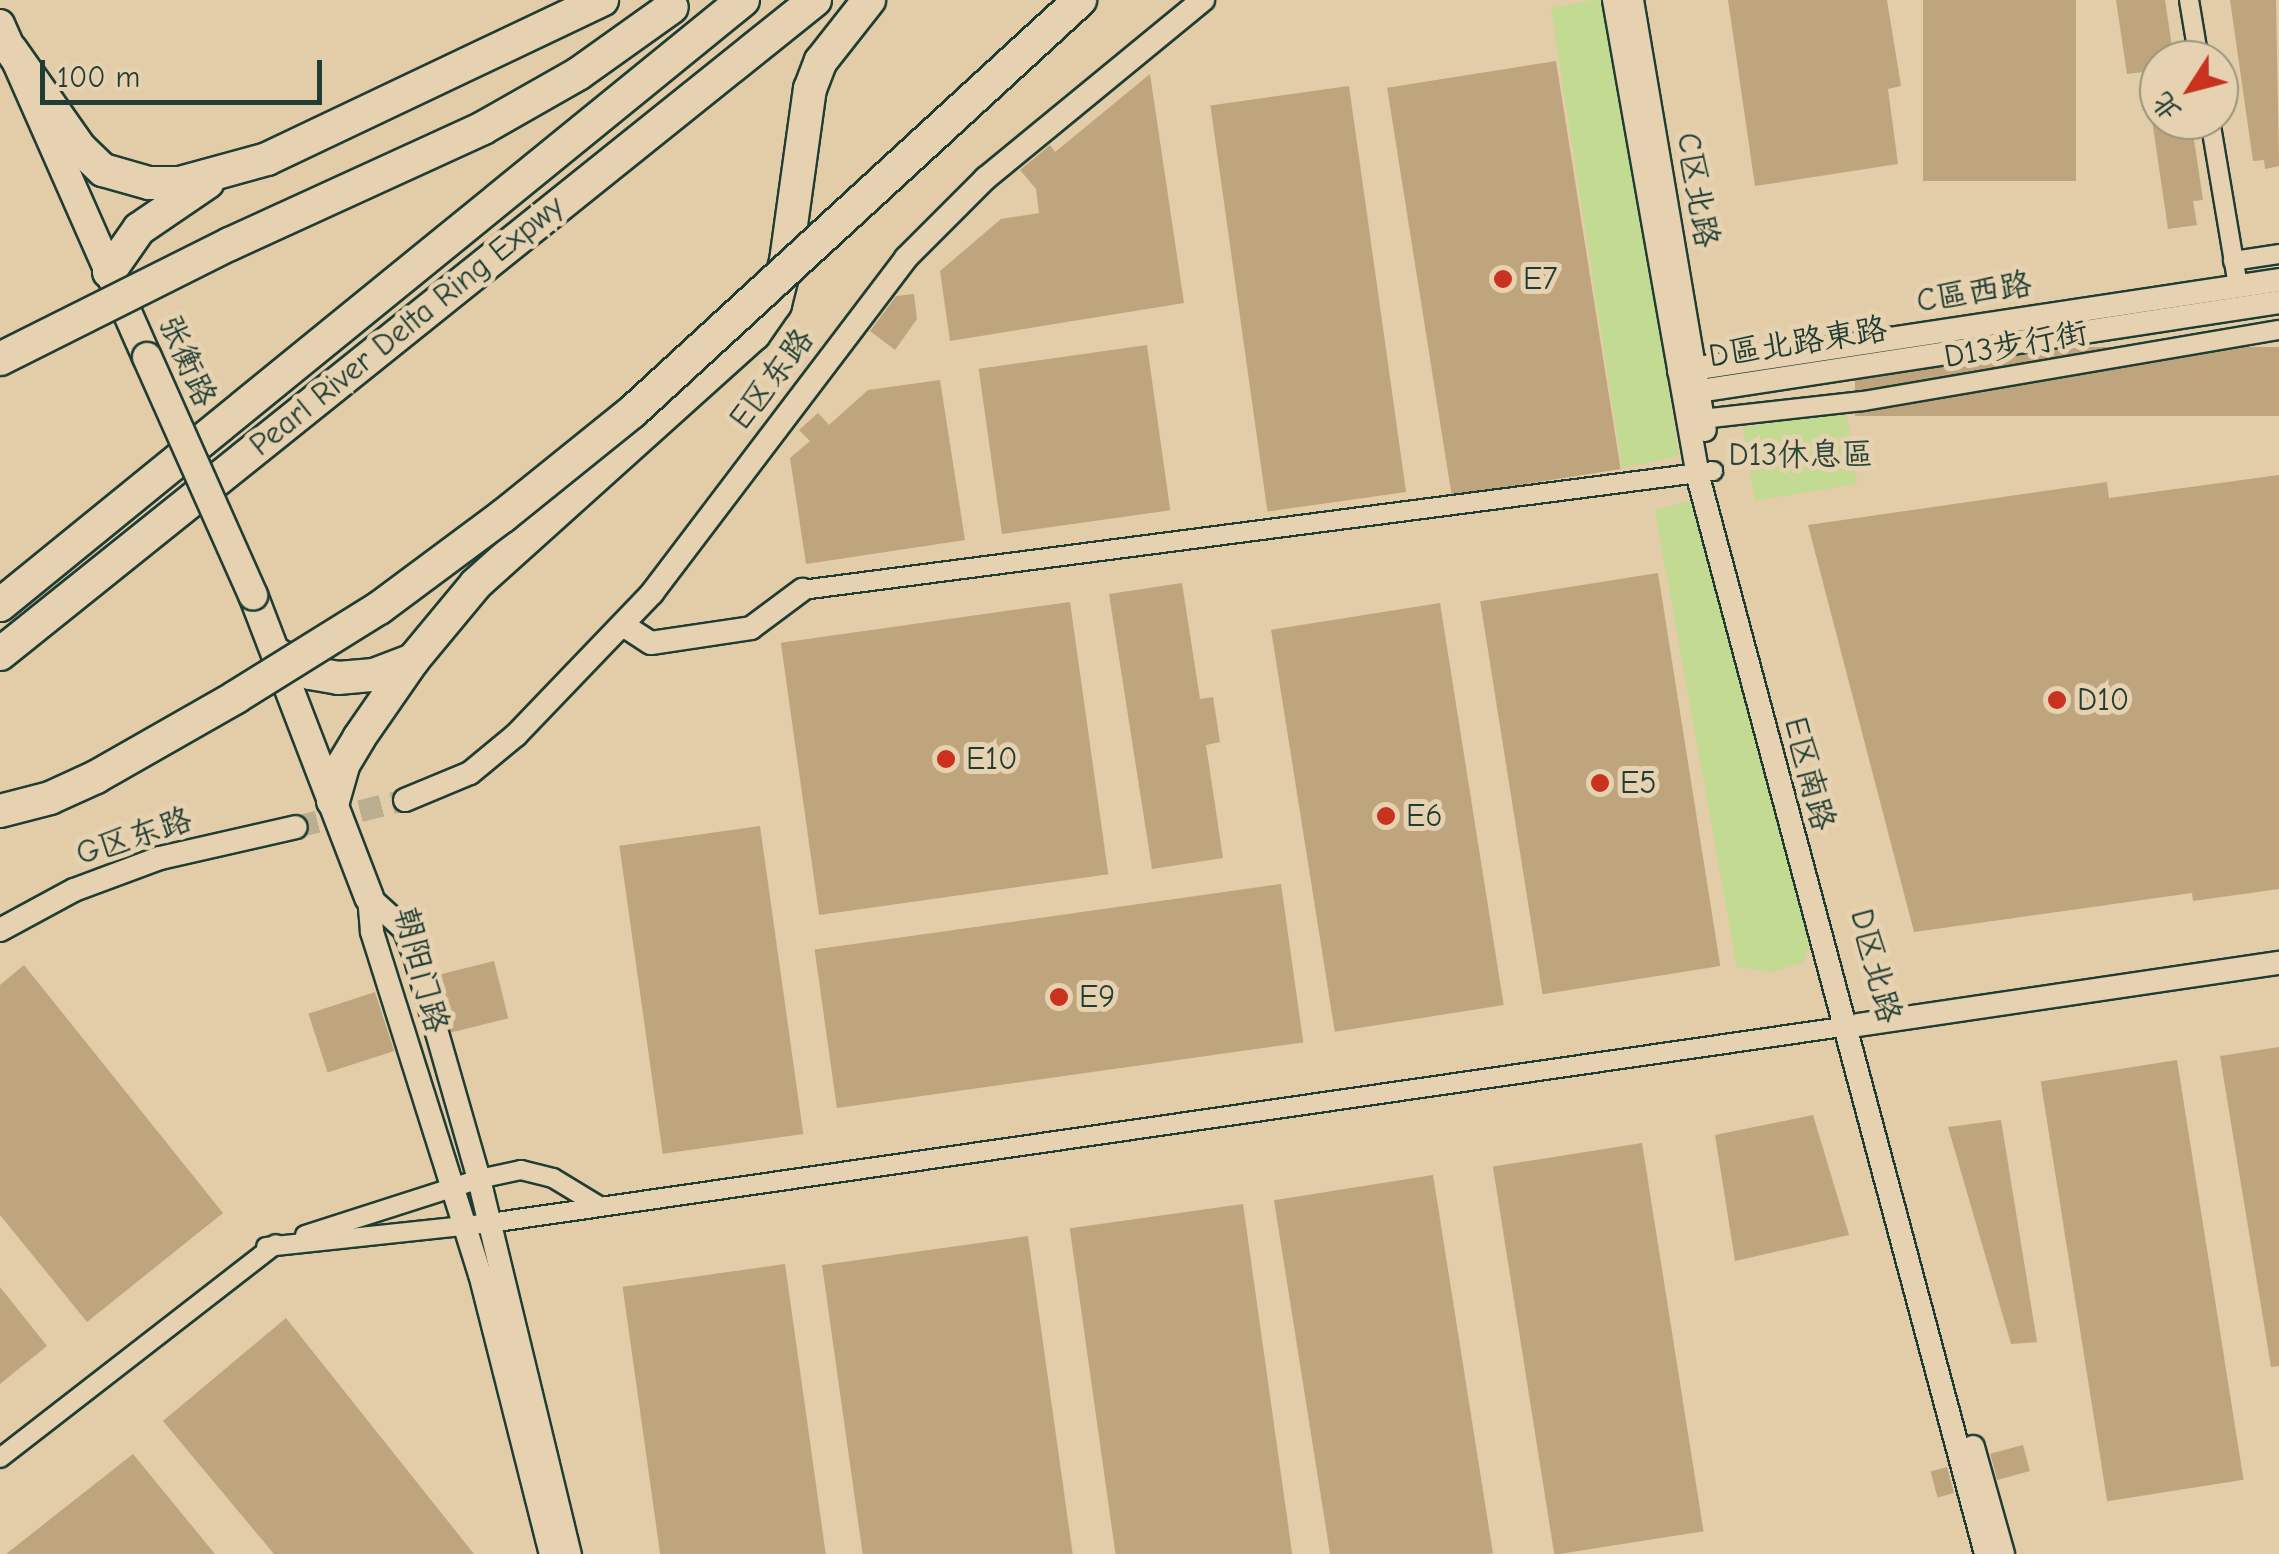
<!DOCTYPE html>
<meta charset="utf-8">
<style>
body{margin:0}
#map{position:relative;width:2279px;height:1554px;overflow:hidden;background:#e3cca8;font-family:"Comic Neue","LXGW WenKai TC",sans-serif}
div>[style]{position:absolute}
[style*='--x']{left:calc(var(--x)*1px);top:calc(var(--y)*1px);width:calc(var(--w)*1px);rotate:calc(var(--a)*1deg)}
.green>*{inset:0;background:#c2da91;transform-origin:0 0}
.building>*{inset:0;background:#bfa57e;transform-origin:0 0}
.tertiary-tunnel>*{height:22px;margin-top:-11px;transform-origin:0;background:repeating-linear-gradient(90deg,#bcaf91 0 22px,transparent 0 33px)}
.roads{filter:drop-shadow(2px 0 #1f3d34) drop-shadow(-2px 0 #1f3d34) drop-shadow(0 2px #1f3d34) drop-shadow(0 -2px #1f3d34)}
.minor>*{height:18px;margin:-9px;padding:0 9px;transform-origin:9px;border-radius:9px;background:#e6d2b0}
.tertiary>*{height:22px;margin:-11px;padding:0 11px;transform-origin:11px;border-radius:11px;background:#e6d2b0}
.primary>*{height:28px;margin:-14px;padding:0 14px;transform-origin:14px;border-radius:14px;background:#e6d2b0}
.motorway>*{height:32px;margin:-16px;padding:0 16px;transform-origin:16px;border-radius:16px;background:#e6d2b0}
.bridges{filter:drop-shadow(2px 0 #1f3d34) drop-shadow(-2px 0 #1f3d34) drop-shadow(0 2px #1f3d34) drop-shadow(0 -2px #1f3d34)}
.primary-bridge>*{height:28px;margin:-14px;padding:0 14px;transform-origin:14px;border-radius:14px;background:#e6d2b0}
.motorway-bridge>*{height:32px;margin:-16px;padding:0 16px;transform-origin:16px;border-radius:16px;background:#e6d2b0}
.dots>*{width:28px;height:28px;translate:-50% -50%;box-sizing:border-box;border:5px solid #e6d2b0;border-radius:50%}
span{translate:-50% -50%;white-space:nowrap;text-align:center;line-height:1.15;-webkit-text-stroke:10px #e6d2b0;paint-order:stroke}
.street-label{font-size:32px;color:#1f3d34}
.poi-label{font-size:32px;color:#1f3d34}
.left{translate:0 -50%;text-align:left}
.park-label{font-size:32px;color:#274539}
.north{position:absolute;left:2139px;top:40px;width:100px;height:100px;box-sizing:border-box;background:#e6d2b0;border:2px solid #96967e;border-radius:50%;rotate:234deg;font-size:28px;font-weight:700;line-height:40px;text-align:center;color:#1f3d34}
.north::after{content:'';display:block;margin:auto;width:35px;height:45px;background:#c8321e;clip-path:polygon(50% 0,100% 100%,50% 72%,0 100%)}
.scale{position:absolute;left:40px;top:60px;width:282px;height:45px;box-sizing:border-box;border:5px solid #1f3d34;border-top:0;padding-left:12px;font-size:30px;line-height:35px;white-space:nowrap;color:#1f3d34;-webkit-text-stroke:8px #e6d2b0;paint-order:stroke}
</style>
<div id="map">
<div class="green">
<i style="clip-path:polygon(1594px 0,1610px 0,1679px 456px,1622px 468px,1551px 8px)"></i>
<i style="left:1846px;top:411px;width:74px;height:104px;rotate:81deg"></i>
<i style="clip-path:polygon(1700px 499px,1810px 943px,1803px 962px,1772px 972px,1737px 967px,1655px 510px)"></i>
</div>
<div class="building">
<i style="clip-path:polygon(1728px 0,1887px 0,1901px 86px,1888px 89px,1898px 164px,1755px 186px)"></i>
<i style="left:1923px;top:0;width:153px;height:181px"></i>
<i style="clip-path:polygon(2116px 0,2165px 0,2174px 60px,2159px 60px,2159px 70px,2127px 74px)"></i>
<i style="clip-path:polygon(2230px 0,2276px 0,2279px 166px,2265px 169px,2264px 160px,2253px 161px)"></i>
<i style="left:1556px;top:61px;width:413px;height:171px;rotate:81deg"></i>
<i style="clip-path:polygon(1150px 74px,1184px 303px,950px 341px,940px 271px,1001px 219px,1039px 213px,1036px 189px,1020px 170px,1050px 145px,1055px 152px)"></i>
<i style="left:1349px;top:86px;width:410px;height:140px;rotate:82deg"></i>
<i style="clip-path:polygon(2152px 120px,2180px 120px,2181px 127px,2192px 126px,2203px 200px,2193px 201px,2197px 225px,2168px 229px)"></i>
<i style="clip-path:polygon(914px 294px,917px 319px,895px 350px,870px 331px,896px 296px)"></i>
<i style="left:1147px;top:345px;width:167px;height:170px;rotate:82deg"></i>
<i style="left:2279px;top:347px;width:69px;height:424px;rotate:90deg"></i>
<i style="clip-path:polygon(940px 380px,965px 540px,806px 564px,790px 458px,810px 441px,799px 430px,818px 413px,829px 425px,868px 390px)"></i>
<i style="clip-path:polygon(2279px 475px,2279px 889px,2193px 901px,2192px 893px,1914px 932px,1808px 525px,2107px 482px,2109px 498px)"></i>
<i style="left:1658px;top:573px;width:398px;height:180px;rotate:81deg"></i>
<i style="clip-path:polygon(1182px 583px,1200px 699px,1213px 697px,1220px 742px,1206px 745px,1223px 858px,1152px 869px,1109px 594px)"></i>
<i style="left:1070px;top:602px;width:275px;height:292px;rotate:82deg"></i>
<i style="left:1440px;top:603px;width:407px;height:171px;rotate:81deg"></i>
<i style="left:760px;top:826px;width:311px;height:142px;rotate:82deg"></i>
<i style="left:1281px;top:884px;width:160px;height:471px;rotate:82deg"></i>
<i style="left:494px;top:961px;width:59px;height:60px;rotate:76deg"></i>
<i style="clip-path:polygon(24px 965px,223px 1213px,87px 1322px,0 1215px,0 985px)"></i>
<i style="left:375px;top:992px;width:62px;height:70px;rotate:72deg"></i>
<i style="clip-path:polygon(2279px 1047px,2279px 1366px,2271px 1367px,2220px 1056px)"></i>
<i style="left:2177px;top:1060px;width:425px;height:138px;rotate:81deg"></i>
<i style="clip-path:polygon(1813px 1115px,1849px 1235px,1735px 1261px,1715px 1135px)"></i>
<i style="clip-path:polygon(2001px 1120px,2037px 1342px,2011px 1344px,1948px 1127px)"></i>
<i style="left:1642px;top:1143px;width:393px;height:151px;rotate:81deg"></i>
<i style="left:1433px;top:1175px;width:383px;height:161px;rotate:81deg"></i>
<i style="left:1243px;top:1204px;width:354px;height:175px;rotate:82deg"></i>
<i style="left:1028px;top:1236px;width:321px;height:208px;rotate:82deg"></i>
<i style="left:785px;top:1264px;width:293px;height:164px;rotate:82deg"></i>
<i style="clip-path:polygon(0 1287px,47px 1346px,0 1384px)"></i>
<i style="clip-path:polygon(286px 1318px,474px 1554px,274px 1554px,163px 1421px)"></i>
<i style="left:2023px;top:1445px;width:27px;height:34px;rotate:75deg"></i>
<i style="clip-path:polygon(133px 1454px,215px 1554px,6px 1554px)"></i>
<i style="left:1947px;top:1467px;width:27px;height:17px;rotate:75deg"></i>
</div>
<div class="tertiary-tunnel">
<i style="--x:296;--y:827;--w:112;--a:-13.9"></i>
</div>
<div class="roads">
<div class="minor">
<i style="--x:2189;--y:0;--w:61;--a:80.5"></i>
<i style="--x:2210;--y:120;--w:168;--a:80.4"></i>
<i style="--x:2233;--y:261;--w:47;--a:-8.7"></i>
<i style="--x:1702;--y:419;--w:162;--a:-6.4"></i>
<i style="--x:1863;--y:401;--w:422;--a:-9.7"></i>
<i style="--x:802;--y:590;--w:919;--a:-7.44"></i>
<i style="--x:305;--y:1235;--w:183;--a:-17.8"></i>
<i style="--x:479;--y:1179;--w:43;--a:-12.1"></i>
<i style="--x:521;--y:1170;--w:33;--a:14"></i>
<i style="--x:553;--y:1178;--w:54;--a:31.3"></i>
<i style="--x:266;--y:1247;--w:225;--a:-6.1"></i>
<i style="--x:490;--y:1223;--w:1379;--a:-8.25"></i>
<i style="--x:0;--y:1458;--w:349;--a:-37.8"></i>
</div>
<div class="tertiary">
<i style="--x:1614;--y:0;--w:480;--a:80"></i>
<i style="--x:1697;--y:473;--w:1119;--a:75.03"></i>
<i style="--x:1632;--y:0;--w:436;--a:80.4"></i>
<i style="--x:1679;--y:371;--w:607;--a:-8.62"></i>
<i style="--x:1686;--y:393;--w:600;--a:-8.72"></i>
<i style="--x:623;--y:625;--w:33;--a:33"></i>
<i style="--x:651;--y:643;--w:101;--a:-8.5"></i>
<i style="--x:751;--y:628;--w:64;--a:-36.7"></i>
<i style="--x:405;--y:800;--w:70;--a:-22.6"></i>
<i style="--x:470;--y:773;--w:60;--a:-39.6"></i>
<i style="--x:516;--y:735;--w:197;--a:-46.2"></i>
<i style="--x:652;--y:593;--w:420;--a:-52.8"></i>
<i style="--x:906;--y:258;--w:113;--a:-45"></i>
<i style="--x:986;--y:178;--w:281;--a:-39.4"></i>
<i style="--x:369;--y:897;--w:47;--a:42.4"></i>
<i style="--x:404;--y:929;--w:29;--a:68"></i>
<i style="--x:415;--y:956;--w:232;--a:74"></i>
<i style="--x:479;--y:1179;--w:386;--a:76.4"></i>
<i style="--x:369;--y:897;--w:35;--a:85"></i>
<i style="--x:372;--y:932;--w:359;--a:72.5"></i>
<i style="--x:480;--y:1274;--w:289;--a:75.8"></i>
<i style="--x:0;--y:930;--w:84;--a:-28.4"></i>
<i style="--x:74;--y:890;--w:92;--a:-20.4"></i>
<i style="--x:160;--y:858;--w:139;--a:-12.8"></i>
<i style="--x:1858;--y:1025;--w:426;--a:-8.4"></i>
<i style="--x:1973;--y:1447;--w:111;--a:74.3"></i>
</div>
<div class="primary">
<i style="--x:0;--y:24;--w:364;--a:66.2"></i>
<i style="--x:253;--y:595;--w:324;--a:69"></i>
</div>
<div class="motorway">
<i style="--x:11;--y:50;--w:120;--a:54.9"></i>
<i style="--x:80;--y:148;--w:32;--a:44"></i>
<i style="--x:103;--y:170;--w:48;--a:15.8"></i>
<i style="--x:149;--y:183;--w:31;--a:0"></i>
<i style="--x:180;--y:183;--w:90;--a:-15.4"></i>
<i style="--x:267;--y:159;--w:371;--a:-25.4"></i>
<i style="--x:109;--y:272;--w:52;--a:-55.1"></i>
<i style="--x:139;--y:229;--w:83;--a:-34.3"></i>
<i style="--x:0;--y:605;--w:958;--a:-39.15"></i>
<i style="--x:0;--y:654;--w:1045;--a:-38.75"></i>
<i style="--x:278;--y:655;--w:37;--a:29"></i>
<i style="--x:310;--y:673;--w:28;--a:10"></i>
<i style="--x:338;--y:678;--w:36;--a:-5"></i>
<i style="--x:374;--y:675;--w:42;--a:-21"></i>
<i style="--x:413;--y:660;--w:99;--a:-50.3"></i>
<i style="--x:476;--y:584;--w:374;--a:-42"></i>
<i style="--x:754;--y:334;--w:37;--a:-55"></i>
<i style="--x:775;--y:304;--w:44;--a:-75.7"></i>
<i style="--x:786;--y:261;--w:174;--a:-82.1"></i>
<i style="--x:810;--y:89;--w:30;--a:-69"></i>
<i style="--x:821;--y:61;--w:78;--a:-51.8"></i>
<i style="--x:333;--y:801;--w:37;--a:-74"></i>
<i style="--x:343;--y:765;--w:31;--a:-59"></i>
<i style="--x:359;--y:738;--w:95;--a:-55.3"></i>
</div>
</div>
<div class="bridges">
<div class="primary-bridge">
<i style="--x:147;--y:357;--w:261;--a:66"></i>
</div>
<div class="motorway-bridge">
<i style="--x:0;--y:359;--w:257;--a:-26.6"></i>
<i style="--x:230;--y:244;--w:278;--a:-24.6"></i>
<i style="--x:483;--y:128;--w:109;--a:-29.6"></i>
<i style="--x:578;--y:74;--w:115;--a:-35.5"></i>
<i style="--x:0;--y:811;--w:52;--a:-14.6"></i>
<i style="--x:50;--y:798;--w:51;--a:-24.5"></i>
<i style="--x:96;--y:777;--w:161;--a:-29.7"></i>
<i style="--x:236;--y:697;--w:168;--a:-31.9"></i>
<i style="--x:379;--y:608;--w:154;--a:-36.6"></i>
<i style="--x:503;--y:516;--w:166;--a:-38.9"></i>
<i style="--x:632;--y:412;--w:609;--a:-42.6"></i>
</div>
</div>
<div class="dots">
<i style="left:1503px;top:279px;background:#c8321e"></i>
<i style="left:2057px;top:700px;background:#c8321e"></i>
<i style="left:946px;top:759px;background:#c8321e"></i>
<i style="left:1600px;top:783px;background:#c8321e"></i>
<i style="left:1386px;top:816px;background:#c8321e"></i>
<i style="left:1059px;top:997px;background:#c8321e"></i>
</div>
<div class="street-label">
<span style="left:1697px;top:190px;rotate:80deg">C区北路</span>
<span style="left:1974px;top:293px;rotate:-9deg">C區西路</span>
<span style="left:407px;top:326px;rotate:-39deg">Pearl River Delta Ring Expwy</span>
<span style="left:1798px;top:343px;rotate:-9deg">D區北路東路</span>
<span style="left:2016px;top:345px;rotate:-10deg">D13步行街</span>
<span style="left:187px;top:361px;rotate:66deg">张衡路</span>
<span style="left:772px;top:379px;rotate:-53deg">E区东路</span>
<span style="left:1809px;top:774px;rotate:75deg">E区南路</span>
<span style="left:134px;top:837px;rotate:-18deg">G区东路</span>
<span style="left:1875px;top:966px;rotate:75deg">D区北路</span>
<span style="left:421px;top:970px;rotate:75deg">朝阳门路</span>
</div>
<div class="poi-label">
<span class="left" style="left:1523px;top:279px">E7</span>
<span class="left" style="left:2077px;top:700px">D10</span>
<span class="left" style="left:966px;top:759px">E10</span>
<span class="left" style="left:1620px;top:783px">E5</span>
<span class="left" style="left:1406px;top:816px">E6</span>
<span class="left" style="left:1079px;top:997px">E9</span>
</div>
<div class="park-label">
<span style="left:1801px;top:455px">D13休息區</span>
</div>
<div class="north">北</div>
<div class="scale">100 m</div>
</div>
